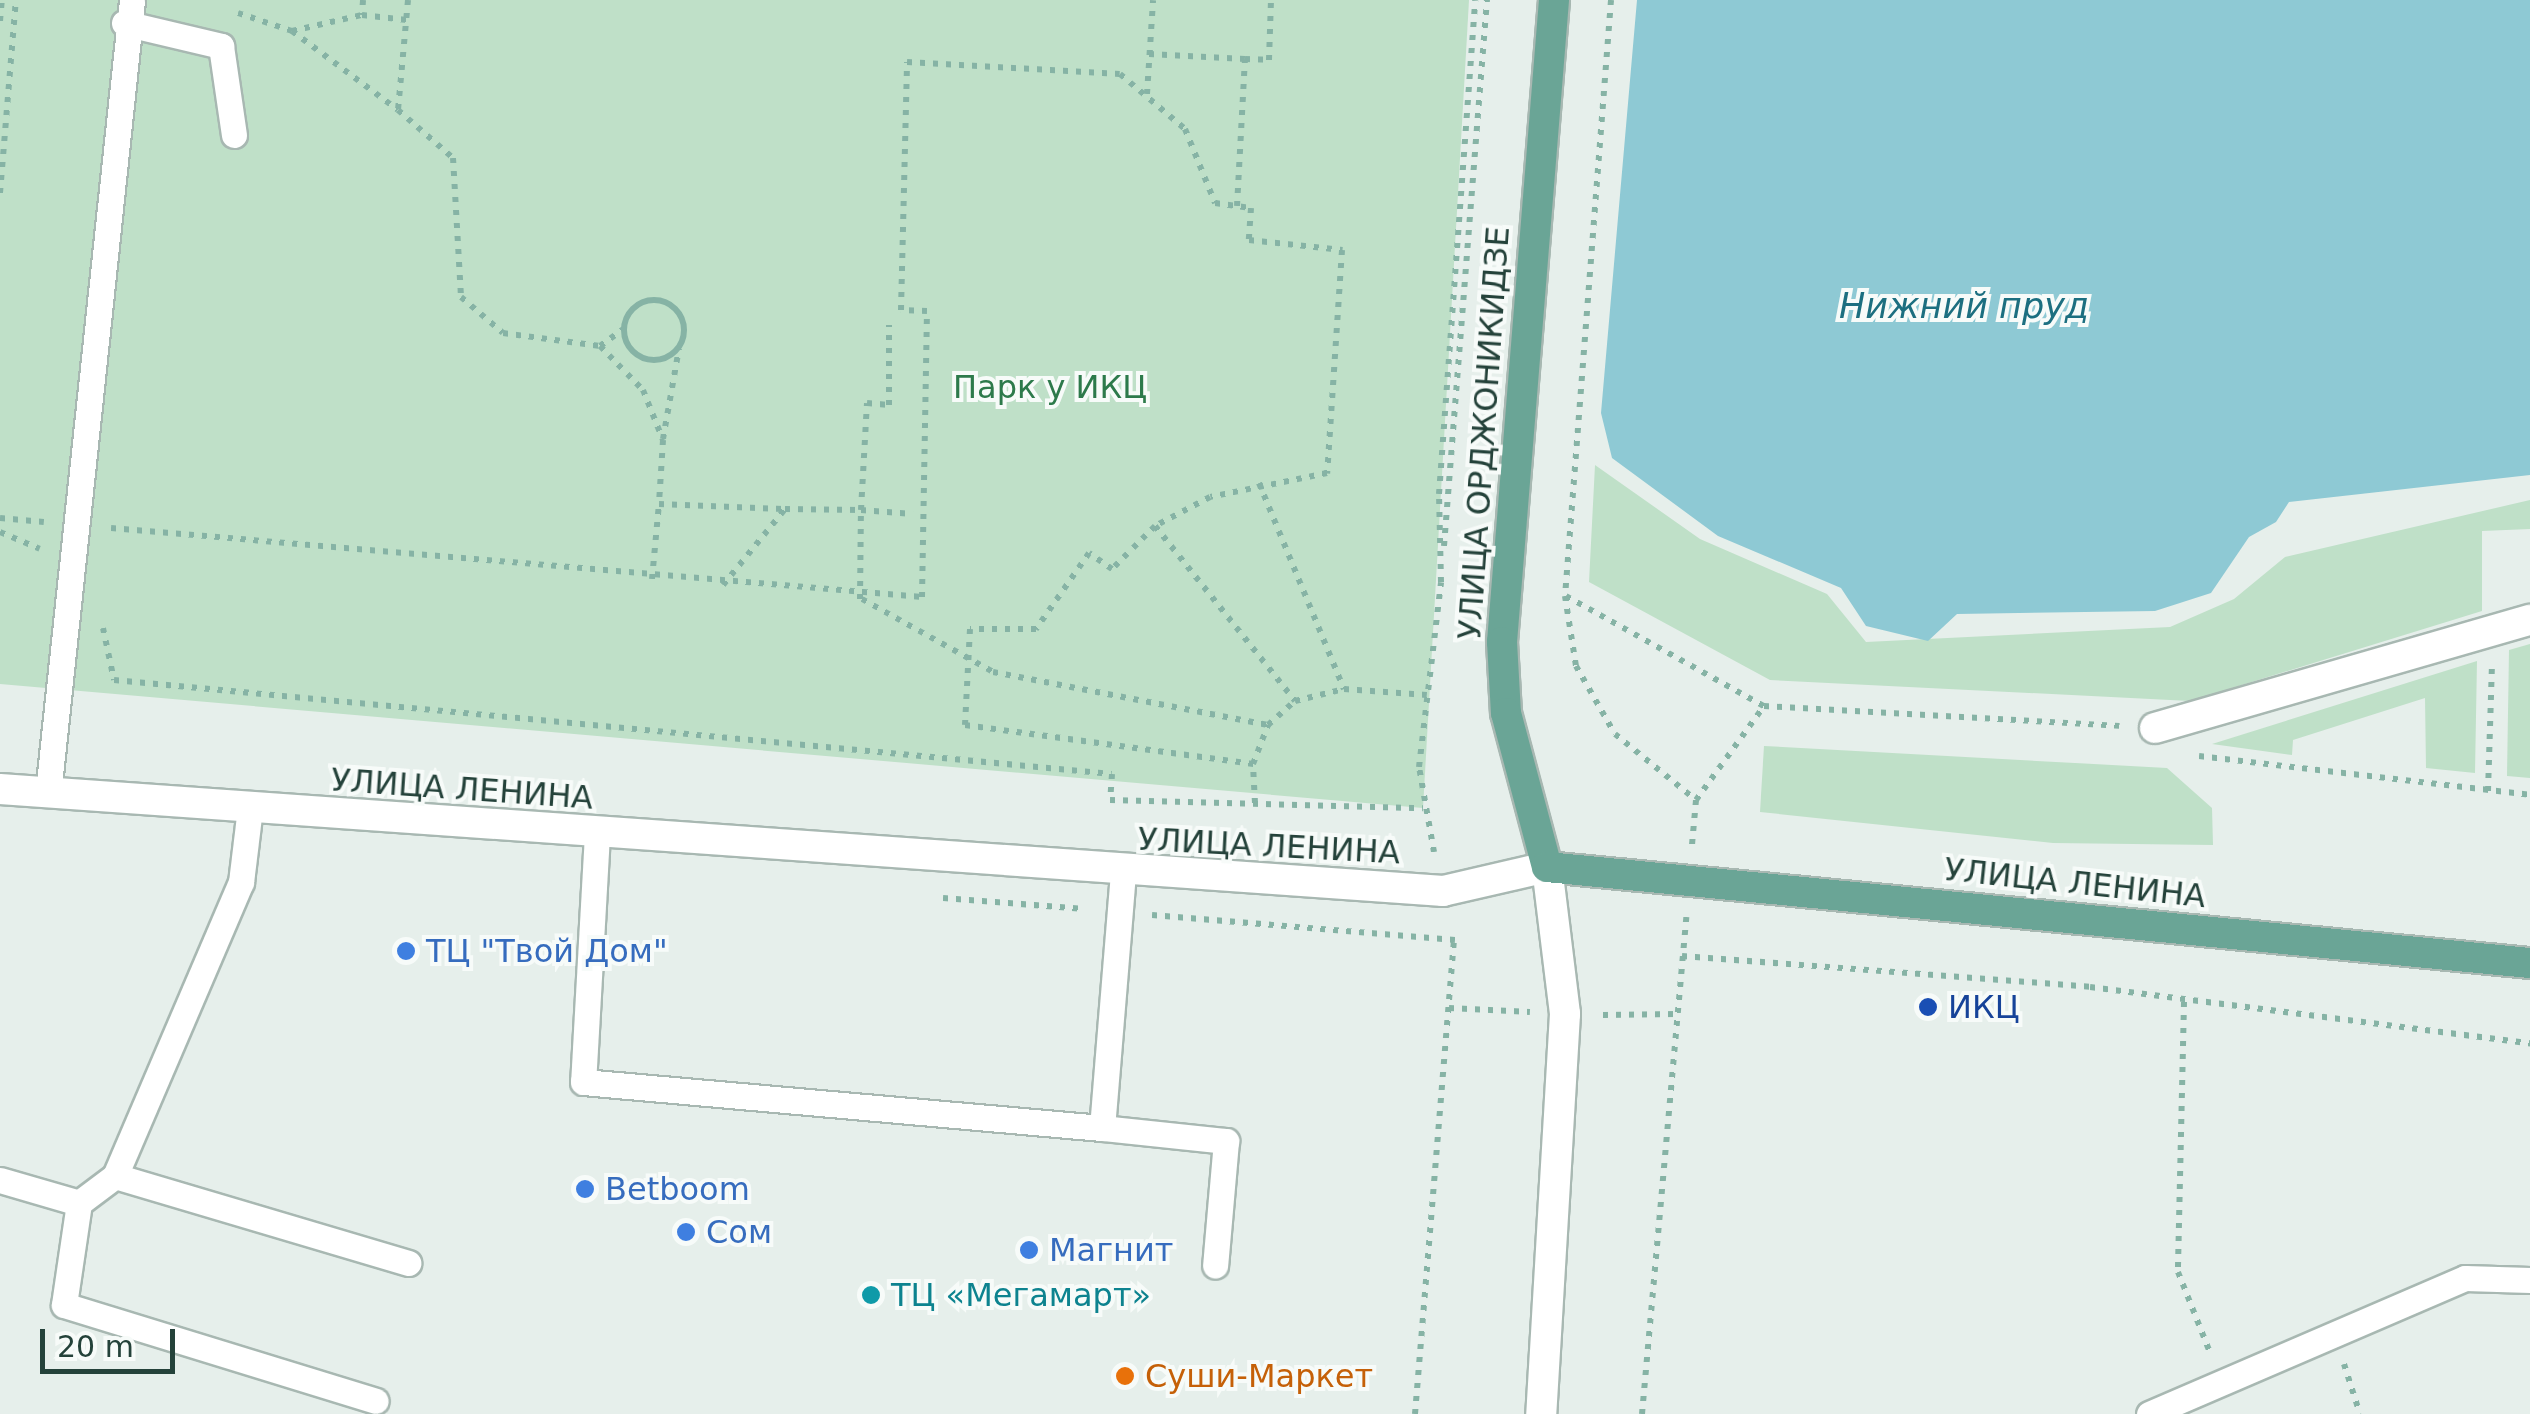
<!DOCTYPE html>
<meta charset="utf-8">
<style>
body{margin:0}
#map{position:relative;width:2530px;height:1414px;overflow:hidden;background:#e6efeb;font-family:"DejaVu Sans",sans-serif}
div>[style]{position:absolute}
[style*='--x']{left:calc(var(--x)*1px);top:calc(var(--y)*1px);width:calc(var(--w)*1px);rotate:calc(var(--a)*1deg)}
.green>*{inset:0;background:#bfe0c8}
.water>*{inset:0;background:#8ec9d4}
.path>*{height:6px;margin-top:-3px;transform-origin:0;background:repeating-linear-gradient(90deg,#86b3a5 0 5px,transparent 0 13px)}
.path>.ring{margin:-3px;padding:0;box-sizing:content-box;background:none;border:6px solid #86b3a5;border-radius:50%}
.roads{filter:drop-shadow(2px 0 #a8b8b2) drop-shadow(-2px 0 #a8b8b2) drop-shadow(0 2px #a8b8b2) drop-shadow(0 -2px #a8b8b2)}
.lane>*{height:25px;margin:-12.5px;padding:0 12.5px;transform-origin:12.5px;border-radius:12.5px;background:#fff}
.street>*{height:30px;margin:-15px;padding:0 15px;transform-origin:15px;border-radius:15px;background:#fff}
.secondary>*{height:30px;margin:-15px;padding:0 15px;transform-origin:15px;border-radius:15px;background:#fff}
.primary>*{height:30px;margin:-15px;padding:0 15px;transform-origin:15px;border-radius:15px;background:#6aa596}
.dots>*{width:28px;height:28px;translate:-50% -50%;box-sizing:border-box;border:5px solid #f7fbf9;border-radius:50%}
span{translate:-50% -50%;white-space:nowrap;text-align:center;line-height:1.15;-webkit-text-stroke:8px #f7fbf9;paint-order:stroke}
.park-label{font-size:32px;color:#2d7a4b}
.street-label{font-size:32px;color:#24423a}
.shop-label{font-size:32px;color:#366cbe}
.left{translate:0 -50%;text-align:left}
.transit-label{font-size:32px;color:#164399}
.culture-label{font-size:32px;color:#0d838f}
.food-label{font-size:32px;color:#c56008}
.water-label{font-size:35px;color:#1c6f80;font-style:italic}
.scale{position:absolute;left:40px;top:1329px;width:135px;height:45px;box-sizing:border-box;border:5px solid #24423a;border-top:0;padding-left:12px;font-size:30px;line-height:35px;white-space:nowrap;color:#24423a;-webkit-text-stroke:8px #f7fbf9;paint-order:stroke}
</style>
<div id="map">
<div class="green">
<i style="clip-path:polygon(0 0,1469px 0,1423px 808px,0 684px)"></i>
<i style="clip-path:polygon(1595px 465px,1700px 539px,1827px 594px,1866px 642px,2170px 627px,2234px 599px,2285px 557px,2530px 500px,2530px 529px,2482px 531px,2482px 611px,2190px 701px,1770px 680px,1589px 582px)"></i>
<i style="clip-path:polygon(2530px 644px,2530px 778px,2507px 776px,2509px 650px)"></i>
<i style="clip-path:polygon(2477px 661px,2475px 773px,2426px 768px,2425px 698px,2293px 740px,2292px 755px,2212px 744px)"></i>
<i style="clip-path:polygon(1764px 746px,2167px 768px,2212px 808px,2213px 845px,2053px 843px,1760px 812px)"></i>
</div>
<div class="water">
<i style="clip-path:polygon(1637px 0,2530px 0,2530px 475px,2289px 502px,2276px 522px,2249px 537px,2211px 593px,2155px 611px,1957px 614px,1928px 641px,1866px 626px,1841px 588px,1718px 536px,1612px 458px,1601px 413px)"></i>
</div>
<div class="path">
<i style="--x:363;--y:0;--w:15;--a:94"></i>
<i style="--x:362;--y:15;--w:45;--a:6.3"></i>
<i style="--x:408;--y:0;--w:110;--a:95.2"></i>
<i style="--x:398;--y:110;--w:73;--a:41.1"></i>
<i style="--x:453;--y:158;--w:139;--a:86.7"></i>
<i style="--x:461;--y:297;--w:55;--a:40.6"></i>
<i style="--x:503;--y:333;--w:98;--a:7.6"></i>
<i style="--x:600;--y:346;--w:62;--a:45.7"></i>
<i style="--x:643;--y:390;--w:54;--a:68.2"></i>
<i style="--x:663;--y:440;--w:64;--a:93.6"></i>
<i style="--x:1611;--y:0;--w:598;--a:94.41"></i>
<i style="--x:1565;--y:596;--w:71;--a:81.1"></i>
<i style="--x:1576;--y:666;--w:78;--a:60.2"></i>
<i style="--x:1615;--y:734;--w:104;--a:39.2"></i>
<i style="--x:1696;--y:800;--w:45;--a:95.1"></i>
<i style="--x:238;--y:13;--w:57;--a:18.4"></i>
<i style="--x:292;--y:31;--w:132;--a:36.7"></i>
<i style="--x:0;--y:21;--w:21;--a:-85"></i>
<i style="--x:292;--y:31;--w:72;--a:-12.9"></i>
<i style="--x:1149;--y:54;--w:96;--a:3"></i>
<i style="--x:1147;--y:94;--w:94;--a:-86.3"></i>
<i style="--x:0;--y:193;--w:194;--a:-85.3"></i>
<i style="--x:1237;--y:206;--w:147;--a:-86.9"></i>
<i style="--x:1245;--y:59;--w:24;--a:2"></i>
<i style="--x:1269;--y:60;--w:60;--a:-88.1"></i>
<i class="ring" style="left:624px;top:300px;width:54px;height:54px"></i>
<i style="--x:600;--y:346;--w:29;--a:-36"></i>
<i style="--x:663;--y:439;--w:92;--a:-80"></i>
<i style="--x:1259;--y:483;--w:223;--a:67.6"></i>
<i style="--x:0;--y:518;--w:44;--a:5.2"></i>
<i style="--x:1155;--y:526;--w:224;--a:51.3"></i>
<i style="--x:111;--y:528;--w:814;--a:4.86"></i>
<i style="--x:922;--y:597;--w:286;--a:-89"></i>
<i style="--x:927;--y:311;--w:26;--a:-178"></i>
<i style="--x:901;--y:310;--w:248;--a:-88.6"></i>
<i style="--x:907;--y:62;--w:213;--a:3.2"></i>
<i style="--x:1120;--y:74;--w:85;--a:40.2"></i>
<i style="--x:1185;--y:129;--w:80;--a:67.9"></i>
<i style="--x:1215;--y:203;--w:36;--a:8"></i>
<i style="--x:1251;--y:208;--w:32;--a:94"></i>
<i style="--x:1249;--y:240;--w:94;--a:6.1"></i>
<i style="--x:1342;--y:250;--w:224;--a:93.8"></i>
<i style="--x:1327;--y:473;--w:119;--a:168.4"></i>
<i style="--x:1210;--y:497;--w:62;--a:152.2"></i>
<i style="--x:1155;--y:526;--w:61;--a:135"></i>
<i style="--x:1112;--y:569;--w:28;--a:-145"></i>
<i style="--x:1089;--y:553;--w:93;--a:124.9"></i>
<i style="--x:1036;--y:629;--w:66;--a:180"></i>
<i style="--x:970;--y:629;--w:96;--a:93"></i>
<i style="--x:965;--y:725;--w:291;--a:7.7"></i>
<i style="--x:0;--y:532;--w:43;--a:23"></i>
<i style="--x:1444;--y:546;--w:548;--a:-85.5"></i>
<i style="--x:652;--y:579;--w:75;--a:-84.7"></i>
<i style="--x:659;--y:504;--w:125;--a:2.3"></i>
<i style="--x:723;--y:585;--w:98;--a:-50.8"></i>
<i style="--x:785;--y:509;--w:76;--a:0.8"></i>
<i style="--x:861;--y:510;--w:107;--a:-86.8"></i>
<i style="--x:867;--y:403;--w:22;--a:5"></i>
<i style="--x:889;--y:405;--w:80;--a:-90"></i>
<i style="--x:1566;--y:596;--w:227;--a:29.1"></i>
<i style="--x:1764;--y:706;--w:356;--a:3.2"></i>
<i style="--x:860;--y:599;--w:89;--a:-89.4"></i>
<i style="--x:861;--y:510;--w:52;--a:4.4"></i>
<i style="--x:862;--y:599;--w:150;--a:29.1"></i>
<i style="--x:993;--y:672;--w:280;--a:10.9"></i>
<i style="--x:103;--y:628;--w:53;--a:78.1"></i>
<i style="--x:114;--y:680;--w:1002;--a:5.38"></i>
<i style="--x:1112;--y:774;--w:26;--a:94"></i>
<i style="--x:1110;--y:800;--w:313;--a:1.5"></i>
<i style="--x:2199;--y:756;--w:333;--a:6.7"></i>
<i style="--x:2488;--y:791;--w:125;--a:-88.2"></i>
<i style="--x:1696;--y:800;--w:116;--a:-54.1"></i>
<i style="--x:1255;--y:803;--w:39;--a:-93"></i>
<i style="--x:1253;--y:764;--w:42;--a:-69"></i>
<i style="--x:1268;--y:725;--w:36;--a:-42"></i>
<i style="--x:1295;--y:701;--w:50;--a:-13.8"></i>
<i style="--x:1344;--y:689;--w:83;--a:4.1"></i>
<i style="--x:1434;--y:852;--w:86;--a:-100"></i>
<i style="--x:1419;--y:767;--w:186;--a:-83.2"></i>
<i style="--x:1441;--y:582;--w:88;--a:-91.3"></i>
<i style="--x:1439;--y:494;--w:495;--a:-85.8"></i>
<i style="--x:943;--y:898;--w:142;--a:4.4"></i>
<i style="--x:1152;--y:915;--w:304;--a:4.7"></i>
<i style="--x:1682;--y:956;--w:409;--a:4.3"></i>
<i style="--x:2090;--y:987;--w:444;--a:7.3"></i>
<i style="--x:2184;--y:1002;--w:270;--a:91.3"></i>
<i style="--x:2178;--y:1272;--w:84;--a:68.3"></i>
<i style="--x:1449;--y:1008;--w:81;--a:2.8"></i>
<i style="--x:1603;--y:1015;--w:74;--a:-0.8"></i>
<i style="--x:2344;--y:1364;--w:52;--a:72.3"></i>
<i style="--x:1415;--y:1414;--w:479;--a:-85.3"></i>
<i style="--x:1642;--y:1414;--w:499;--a:-84.9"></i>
</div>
<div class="roads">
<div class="lane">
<i style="--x:124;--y:23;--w:100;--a:13.3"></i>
<i style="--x:221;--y:46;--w:90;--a:81.7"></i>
<i style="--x:48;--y:793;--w:797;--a:-83.95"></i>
<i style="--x:250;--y:808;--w:75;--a:96.9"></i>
<i style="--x:241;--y:882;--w:320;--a:113.2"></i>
<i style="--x:115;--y:1176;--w:306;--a:16.5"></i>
<i style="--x:597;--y:834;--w:248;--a:93.2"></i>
<i style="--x:583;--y:1082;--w:521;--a:5.07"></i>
<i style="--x:1102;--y:1128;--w:256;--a:-85.3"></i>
<i style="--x:1102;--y:1128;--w:125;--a:6"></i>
<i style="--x:1226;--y:1141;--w:125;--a:95"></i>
<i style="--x:0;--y:1180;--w:82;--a:16.2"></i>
<i style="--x:79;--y:1203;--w:45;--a:-36.9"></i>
<i style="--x:79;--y:1203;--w:103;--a:98.4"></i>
<i style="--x:64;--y:1305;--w:326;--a:17.1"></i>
<i style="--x:2149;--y:1414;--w:344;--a:-23.3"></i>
<i style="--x:2465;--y:1278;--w:65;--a:1.8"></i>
</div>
<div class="street">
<i style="--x:2155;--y:728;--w:390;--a:-16.1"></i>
</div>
<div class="secondary">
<i style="--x:0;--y:789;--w:1447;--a:4.04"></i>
<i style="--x:1443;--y:891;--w:107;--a:-13"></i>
<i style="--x:1547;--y:867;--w:148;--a:83"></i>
<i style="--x:1565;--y:1014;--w:401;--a:93.4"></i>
</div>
<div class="primary">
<i style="--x:1554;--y:0;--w:644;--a:94.63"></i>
<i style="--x:1502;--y:642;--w:71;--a:86.8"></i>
<i style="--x:1506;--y:713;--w:159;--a:75.1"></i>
<i style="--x:1547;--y:867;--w:988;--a:5.58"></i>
</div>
</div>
<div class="dots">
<i style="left:406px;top:951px;background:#3f7fe0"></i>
<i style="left:1928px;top:1007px;background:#1a4fb4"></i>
<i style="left:585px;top:1189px;background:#3f7fe0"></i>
<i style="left:686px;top:1232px;background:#3f7fe0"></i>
<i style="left:1029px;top:1250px;background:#3f7fe0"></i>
<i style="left:871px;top:1295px;background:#0f9aa8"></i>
<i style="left:1125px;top:1376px;background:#e8710a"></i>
</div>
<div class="park-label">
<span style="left:1050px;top:387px">Парк у ИКЦ</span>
</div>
<div class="street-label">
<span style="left:1484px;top:433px;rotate:-86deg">УЛИЦА ОРДЖОНИКИДЗЕ</span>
<span style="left:462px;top:789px;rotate:4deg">УЛИЦА ЛЕНИНА</span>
<span style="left:1269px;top:846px;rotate:3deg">УЛИЦА ЛЕНИНА</span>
<span style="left:2075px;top:883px;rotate:6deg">УЛИЦА ЛЕНИНА</span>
</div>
<div class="shop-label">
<span class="left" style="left:426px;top:951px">ТЦ "Твой Дом"</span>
<span class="left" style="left:605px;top:1189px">Betboom</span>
<span class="left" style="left:706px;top:1232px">Сом</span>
<span class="left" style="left:1049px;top:1250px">Магнит</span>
</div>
<div class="transit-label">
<span class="left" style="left:1948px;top:1007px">ИКЦ</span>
</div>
<div class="culture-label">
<span class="left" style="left:891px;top:1295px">ТЦ «Мегамарт»</span>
</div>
<div class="food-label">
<span class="left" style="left:1145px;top:1376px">Суши-Маркет</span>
</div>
<div class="water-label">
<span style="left:1964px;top:306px">Нижний пруд</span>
</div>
<div class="scale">20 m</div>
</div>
